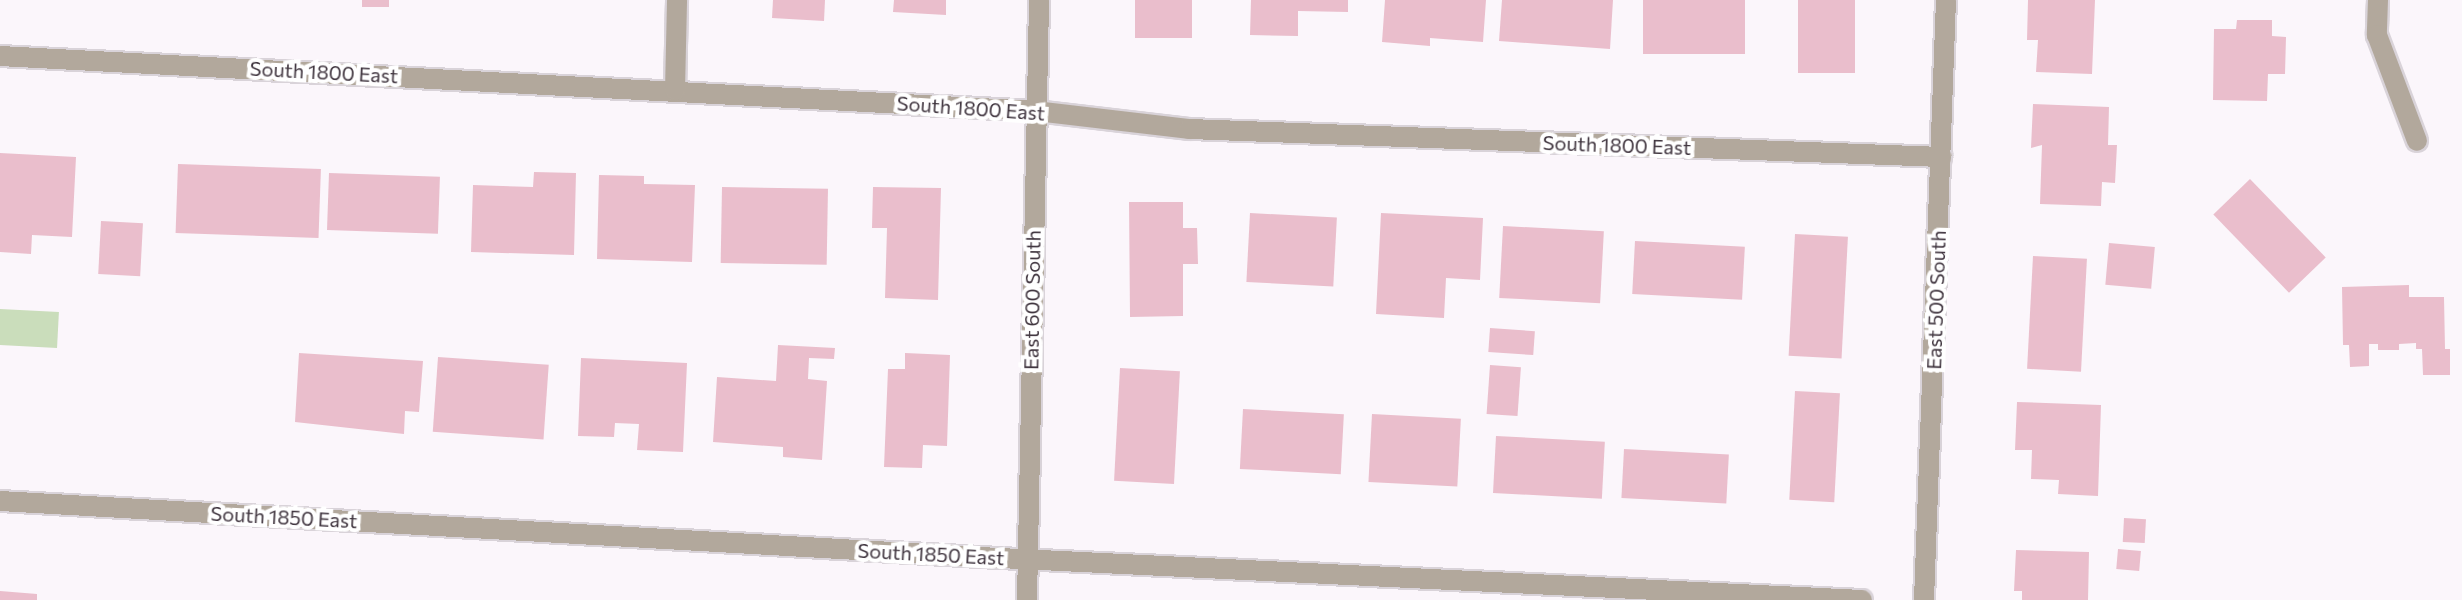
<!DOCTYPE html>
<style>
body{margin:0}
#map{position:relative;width:2462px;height:600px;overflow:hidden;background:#fbf6fb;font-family:Commissioner,sans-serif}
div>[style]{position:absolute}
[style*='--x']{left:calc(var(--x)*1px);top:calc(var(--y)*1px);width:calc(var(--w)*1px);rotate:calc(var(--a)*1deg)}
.green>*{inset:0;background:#caddbb;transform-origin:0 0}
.building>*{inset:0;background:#eabecc;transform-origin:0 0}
.roads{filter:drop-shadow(2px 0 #d9d3d9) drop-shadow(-2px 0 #d9d3d9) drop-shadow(0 2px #d9d3d9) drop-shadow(0 -2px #d9d3d9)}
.street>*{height:20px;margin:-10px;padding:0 10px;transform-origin:10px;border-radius:10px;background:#b2a89c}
span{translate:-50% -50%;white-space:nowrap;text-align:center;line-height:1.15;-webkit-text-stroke:8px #fff;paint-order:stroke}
.street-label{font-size:20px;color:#3f343e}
</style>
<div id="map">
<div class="green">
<i style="left:0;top:309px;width:59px;height:36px;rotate:3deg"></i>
</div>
<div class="building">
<i style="left:362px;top:0;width:27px;height:7px"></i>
<i style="clip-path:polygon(773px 0,825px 0,824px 21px,772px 18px)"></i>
<i style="clip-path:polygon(894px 0,946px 0,946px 15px,893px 12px)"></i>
<i style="left:1135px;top:0;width:57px;height:38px"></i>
<i style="clip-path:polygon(1251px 0,1348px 0,1348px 12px,1298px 11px,1298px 36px,1250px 35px)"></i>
<i style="clip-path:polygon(1385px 0,1486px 0,1483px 42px,1430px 38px,1430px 46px,1382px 42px)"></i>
<i style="clip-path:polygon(1502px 0,1613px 0,1610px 49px,1499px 41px)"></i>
<i style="left:1643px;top:0;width:102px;height:54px"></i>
<i style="left:1798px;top:0;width:57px;height:73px"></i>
<i style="clip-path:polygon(2028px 0,2095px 0,2092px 74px,2036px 72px,2038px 40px,2027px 40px)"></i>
<i style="clip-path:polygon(2237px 20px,2272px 20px,2272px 36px,2286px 37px,2285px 74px,2268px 74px,2267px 101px,2213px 100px,2214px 29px,2236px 29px)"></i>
<i style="clip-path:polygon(2033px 104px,2109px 107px,2108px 145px,2117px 145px,2115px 183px,2102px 182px,2101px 206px,2040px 204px,2042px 145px,2031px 148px)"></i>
<i style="clip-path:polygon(0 153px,76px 157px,72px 237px,32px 235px,31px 254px,0 252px)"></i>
<i style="left:178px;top:164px;width:143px;height:69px;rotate:2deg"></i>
<i style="clip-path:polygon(534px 172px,576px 173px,574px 255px,471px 252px,473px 185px,533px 187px)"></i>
<i style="left:329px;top:173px;width:111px;height:57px;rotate:2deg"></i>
<i style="clip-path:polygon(599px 175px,644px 176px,644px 184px,695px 185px,692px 262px,597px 259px)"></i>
<i style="left:2250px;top:179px;width:109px;height:51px;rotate:46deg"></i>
<i style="left:722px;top:187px;width:106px;height:76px;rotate:1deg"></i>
<i style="clip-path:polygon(873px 187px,941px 188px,938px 300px,885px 298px,887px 228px,872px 228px)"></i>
<i style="clip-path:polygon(1129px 202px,1183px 202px,1183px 228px,1197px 228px,1198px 264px,1183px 264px,1183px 316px,1130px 317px)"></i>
<i style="left:1250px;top:213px;width:87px;height:69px;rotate:3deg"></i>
<i style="clip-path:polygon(1381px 213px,1483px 218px,1480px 280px,1446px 278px,1444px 318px,1376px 314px)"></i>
<i style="left:101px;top:221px;width:42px;height:53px;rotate:3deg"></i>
<i style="left:1503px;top:226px;width:101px;height:72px;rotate:3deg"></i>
<i style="left:1795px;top:234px;width:53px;height:122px;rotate:3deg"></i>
<i style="left:1635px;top:241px;width:110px;height:53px;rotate:3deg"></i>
<i style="left:2109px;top:243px;width:46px;height:42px;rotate:5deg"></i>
<i style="left:2033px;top:256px;width:54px;height:113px;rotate:3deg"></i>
<i style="clip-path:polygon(2409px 285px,2409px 297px,2444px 297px,2445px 349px,2450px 349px,2450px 375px,2423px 375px,2422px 349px,2416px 349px,2416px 343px,2399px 344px,2399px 350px,2378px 350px,2378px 344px,2369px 344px,2369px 366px,2350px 367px,2349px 345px,2343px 345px,2342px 287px)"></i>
<i style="left:1490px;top:328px;width:45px;height:24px;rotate:4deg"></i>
<i style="clip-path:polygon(778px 345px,835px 348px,834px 359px,809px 358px,808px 379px,827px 381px,822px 460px,783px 457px,783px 447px,713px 442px,717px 377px,776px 381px)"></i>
<i style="clip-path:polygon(299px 353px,423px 361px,419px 412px,405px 411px,404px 434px,295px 422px)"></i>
<i style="clip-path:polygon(905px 353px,950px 355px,947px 446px,923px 445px,922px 468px,884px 467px,888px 369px,905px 369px)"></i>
<i style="left:438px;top:357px;width:111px;height:75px;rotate:4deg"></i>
<i style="clip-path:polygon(581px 358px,687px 363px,683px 452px,637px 450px,639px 424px,615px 423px,614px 437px,578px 436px)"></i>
<i style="left:1490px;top:365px;width:31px;height:49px;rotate:4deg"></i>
<i style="left:1120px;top:368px;width:60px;height:113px;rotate:3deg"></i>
<i style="left:1795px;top:391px;width:45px;height:109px;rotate:3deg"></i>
<i style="clip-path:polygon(2017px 402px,2101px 405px,2098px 496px,2058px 494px,2059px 480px,2031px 479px,2032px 450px,2015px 450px)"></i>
<i style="left:1243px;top:409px;width:101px;height:60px;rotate:3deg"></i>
<i style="left:1372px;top:414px;width:89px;height:68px;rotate:3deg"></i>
<i style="left:1496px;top:436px;width:109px;height:57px;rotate:3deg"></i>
<i style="left:1624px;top:449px;width:105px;height:49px;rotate:3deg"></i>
<i style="left:2124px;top:518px;width:22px;height:24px;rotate:3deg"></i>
<i style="left:2118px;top:549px;width:23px;height:20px;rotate:5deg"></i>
<i style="clip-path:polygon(2016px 550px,2089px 552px,2088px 600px,2022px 600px,2022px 591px,2014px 591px)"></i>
<i style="clip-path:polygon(0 591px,37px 594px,37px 600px,0 600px)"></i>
</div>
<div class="roads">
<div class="street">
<i style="--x:2378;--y:0;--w:35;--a:92"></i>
<i style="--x:2377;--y:35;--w:113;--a:69.3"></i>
<i style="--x:0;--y:56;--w:1037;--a:3.04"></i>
<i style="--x:1036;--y:111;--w:154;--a:6.7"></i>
<i style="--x:1189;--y:129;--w:753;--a:2.13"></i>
<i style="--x:675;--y:90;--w:90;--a:-88.7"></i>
<i style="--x:0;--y:501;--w:981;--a:3.27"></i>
<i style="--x:979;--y:557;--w:884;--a:2.79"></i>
<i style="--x:1027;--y:600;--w:600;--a:-88.85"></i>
<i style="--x:1924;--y:600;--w:600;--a:-87.9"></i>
</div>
</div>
<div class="street-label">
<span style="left:324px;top:72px;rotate:3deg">South 1800 East</span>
<span style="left:971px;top:108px;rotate:4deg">South 1800 East</span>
<span style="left:1617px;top:145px;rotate:2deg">South 1800 East</span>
<span style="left:1032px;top:300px;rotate:-89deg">East 600 South</span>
<span style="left:1936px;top:300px;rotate:-88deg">East 500 South</span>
<span style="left:284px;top:517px;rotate:3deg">South 1850 East</span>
<span style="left:931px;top:554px;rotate:3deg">South 1850 East</span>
</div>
</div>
